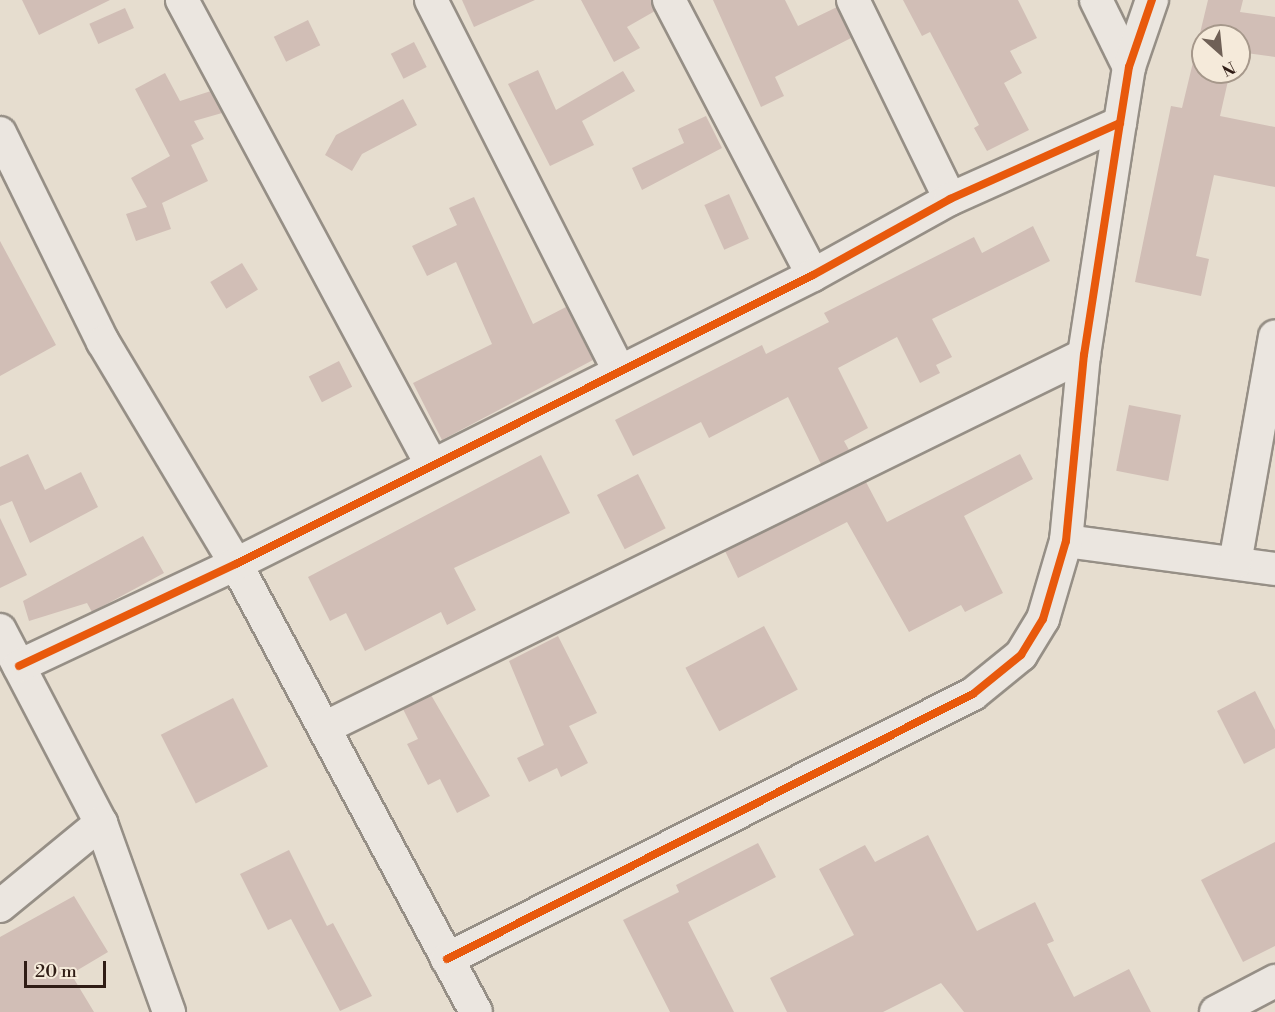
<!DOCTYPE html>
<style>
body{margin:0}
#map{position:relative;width:1275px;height:1012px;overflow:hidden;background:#e6ddcf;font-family:"Libre Bodoni",serif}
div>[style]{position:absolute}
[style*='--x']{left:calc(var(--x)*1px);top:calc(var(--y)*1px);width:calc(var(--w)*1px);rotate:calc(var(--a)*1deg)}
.building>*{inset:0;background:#d1beb6;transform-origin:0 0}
.roads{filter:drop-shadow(2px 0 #968f86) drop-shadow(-2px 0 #968f86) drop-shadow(0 2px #968f86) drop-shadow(0 -2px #968f86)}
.street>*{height:32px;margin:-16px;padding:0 16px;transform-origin:16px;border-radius:16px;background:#ebe6e0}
.cycleway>*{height:8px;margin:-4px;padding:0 4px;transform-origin:4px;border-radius:4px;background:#e8590c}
span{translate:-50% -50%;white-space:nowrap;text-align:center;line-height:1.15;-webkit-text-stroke:4.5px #f5eada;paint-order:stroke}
.north{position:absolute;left:1191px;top:24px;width:60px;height:60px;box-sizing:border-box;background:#f5eada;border:2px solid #a6988b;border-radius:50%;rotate:153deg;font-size:16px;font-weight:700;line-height:24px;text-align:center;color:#2f1c15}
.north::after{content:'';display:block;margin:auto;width:21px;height:27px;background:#6f6056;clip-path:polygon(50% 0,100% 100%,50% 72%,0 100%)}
.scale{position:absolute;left:24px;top:961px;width:82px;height:27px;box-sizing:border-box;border:3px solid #2f1c15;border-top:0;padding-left:8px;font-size:18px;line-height:21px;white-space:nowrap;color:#2f1c15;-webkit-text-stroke:4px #f5eada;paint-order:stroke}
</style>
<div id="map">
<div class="building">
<i style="clip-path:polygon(22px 0,110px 0,39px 35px)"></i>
<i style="clip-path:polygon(462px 0,535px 0,474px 27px)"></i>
<i style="clip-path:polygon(581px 0,651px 0,655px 11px,627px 27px,640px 48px,614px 62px)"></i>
<i style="clip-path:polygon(713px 0,785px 0,798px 26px,837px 7px,851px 38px,775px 77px,784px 96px,761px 107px)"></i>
<i style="clip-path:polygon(903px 0,1018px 0,1037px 38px,1010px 51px,1022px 73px,1004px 83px,1029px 130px,987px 151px,974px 128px,979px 125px,930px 32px,922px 36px)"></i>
<i style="clip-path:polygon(1208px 0,1243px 0,1240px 12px,1275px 17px,1275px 57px,1239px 52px,1239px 36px,1203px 36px,1203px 72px,1230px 72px,1220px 116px,1275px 127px,1275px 187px,1214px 175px,1196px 256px,1209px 259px,1201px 296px,1135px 282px,1171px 106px,1182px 108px)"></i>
<i style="left:125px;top:8px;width:22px;height:39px;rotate:66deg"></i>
<i style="left:308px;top:20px;width:28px;height:38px;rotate:64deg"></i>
<i style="left:414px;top:42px;width:28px;height:26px;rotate:63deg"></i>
<i style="clip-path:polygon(538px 70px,556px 110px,623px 71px,635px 91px,582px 121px,594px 145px,550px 166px,508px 84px)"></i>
<i style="clip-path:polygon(165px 73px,180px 101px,211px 91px,222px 113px,194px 121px,204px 139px,191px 145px,208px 181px,162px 203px,171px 229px,136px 241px,126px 214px,147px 207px,131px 178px,170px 156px,135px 89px)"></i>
<i style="clip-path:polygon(403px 99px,417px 125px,362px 154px,352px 171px,325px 155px,336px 135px)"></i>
<i style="clip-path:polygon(706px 116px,722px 148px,642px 190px,632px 168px,684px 143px,678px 129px)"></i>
<i style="left:729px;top:194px;width:49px;height:27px;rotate:66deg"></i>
<i style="clip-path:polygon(474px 197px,533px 324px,566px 307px,593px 360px,442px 440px,413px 383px,492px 344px,456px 262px,427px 276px,412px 246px,457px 225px,449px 208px)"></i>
<i style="clip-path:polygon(1033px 226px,1050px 261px,932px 319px,952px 357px,936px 365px,940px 373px,920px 383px,897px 337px,838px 368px,868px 428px,844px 441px,849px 450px,821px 464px,788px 397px,709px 438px,701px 422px,633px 456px,615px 420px,762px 345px,766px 354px,829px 322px,824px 313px,974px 237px,982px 253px)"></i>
<i style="clip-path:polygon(0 241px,56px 345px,0 376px)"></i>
<i style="left:242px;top:263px;width:31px;height:37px;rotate:59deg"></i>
<i style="left:339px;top:361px;width:29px;height:34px;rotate:63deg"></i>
<i style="left:1129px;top:405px;width:53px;height:67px;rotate:11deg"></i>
<i style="clip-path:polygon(28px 454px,45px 490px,81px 472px,98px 507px,30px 543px,12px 501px,0 506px,0 467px)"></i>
<i style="clip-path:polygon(1020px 454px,1033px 479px,964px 516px,1003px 593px,965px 612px,961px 605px,909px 632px,847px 522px,738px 578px,725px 551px,866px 482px,887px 522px)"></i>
<i style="clip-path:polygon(541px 455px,570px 513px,454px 568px,476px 610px,447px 625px,441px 612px,365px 651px,346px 613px,330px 621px,308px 577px)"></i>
<i style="left:638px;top:474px;width:61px;height:46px;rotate:63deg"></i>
<i style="clip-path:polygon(0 518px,27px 575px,0 588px)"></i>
<i style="clip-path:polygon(143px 536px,164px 573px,92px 612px,87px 603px,29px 621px,23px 601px)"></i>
<i style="left:764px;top:626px;width:72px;height:89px;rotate:62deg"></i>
<i style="clip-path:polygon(558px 636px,597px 713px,569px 726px,588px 763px,561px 777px,557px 768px,529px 782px,517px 758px,544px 745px,509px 661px)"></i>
<i style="clip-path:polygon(1255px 691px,1275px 730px,1275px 748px,1244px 764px,1217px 711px)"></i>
<i style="clip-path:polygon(431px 695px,490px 796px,457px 813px,440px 779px,428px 785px,407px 744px,418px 739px,403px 709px)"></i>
<i style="left:233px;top:698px;width:77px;height:81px;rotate:63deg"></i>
<i style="clip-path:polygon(928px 835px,977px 931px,1035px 902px,1054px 941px,1047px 944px,1074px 997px,1129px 969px,1151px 1012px,964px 1012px,941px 983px,883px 1012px,787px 1012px,770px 978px,854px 935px,819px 869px,865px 845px,875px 862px)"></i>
<i style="clip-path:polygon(1275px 842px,1275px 946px,1243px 962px,1201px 880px)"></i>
<i style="clip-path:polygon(758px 843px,776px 877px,688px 922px,734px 1012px,670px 1012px,623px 920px,679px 892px,676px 885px)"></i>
<i style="clip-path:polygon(289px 850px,327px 926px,333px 923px,372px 996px,340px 1011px,291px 919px,268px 930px,240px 874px)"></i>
<i style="clip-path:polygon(74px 896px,108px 952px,71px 974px,94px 1012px,0 1012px,0 937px)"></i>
</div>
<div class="roads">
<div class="street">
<i style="--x:182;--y:0;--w:524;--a:61.77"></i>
<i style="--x:431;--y:0;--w:416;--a:63.1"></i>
<i style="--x:669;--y:0;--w:310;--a:62.4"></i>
<i style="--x:853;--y:0;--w:221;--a:64"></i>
<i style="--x:1096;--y:0;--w:75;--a:63.8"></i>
<i style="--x:0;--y:133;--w:233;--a:63.8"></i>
<i style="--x:103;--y:342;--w:259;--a:59.1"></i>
<i style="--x:236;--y:564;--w:508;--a:61.82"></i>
<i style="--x:1066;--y:541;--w:211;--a:7.6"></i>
<i style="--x:1235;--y:563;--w:230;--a:-80"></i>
<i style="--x:0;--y:630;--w:218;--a:62.4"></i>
<i style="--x:101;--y:823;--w:201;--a:70.2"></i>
<i style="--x:19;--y:666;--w:240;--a:-25.2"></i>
<i style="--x:236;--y:564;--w:645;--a:-26.6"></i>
<i style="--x:813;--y:275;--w:157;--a:-29"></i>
<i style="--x:950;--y:199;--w:186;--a:-24.1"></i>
<i style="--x:324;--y:728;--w:847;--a:-26.14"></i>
<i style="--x:0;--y:906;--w:131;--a:-39.4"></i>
<i style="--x:447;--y:959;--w:589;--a:-26.74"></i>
<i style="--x:973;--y:694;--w:62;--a:-39.1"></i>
<i style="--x:1021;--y:655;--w:42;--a:-58.6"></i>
<i style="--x:1043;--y:619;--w:81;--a:-73.6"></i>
<i style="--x:1066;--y:541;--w:187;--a:-84.5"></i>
<i style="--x:1084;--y:355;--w:235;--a:-81.2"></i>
<i style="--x:1120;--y:123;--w:57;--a:-80.9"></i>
<i style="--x:1129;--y:67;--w:71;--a:-71.1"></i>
<i style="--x:1216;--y:1012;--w:67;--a:-27.7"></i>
</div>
</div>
<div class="cycleway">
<i style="--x:19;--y:666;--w:240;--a:-25.2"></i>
<i style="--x:236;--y:564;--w:645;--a:-26.6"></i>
<i style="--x:813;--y:275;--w:157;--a:-29"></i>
<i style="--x:950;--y:199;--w:186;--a:-24.1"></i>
<i style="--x:447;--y:959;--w:589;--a:-26.74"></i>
<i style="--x:973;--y:694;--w:62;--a:-39.1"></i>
<i style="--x:1021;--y:655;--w:42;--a:-58.6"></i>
<i style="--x:1043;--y:619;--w:81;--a:-73.6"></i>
<i style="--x:1066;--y:541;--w:187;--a:-84.5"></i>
<i style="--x:1084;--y:355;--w:235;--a:-81.2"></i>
<i style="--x:1120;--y:123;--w:57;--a:-80.9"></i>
<i style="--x:1129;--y:67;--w:71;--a:-71.1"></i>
</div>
<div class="north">N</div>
<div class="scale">20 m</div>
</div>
